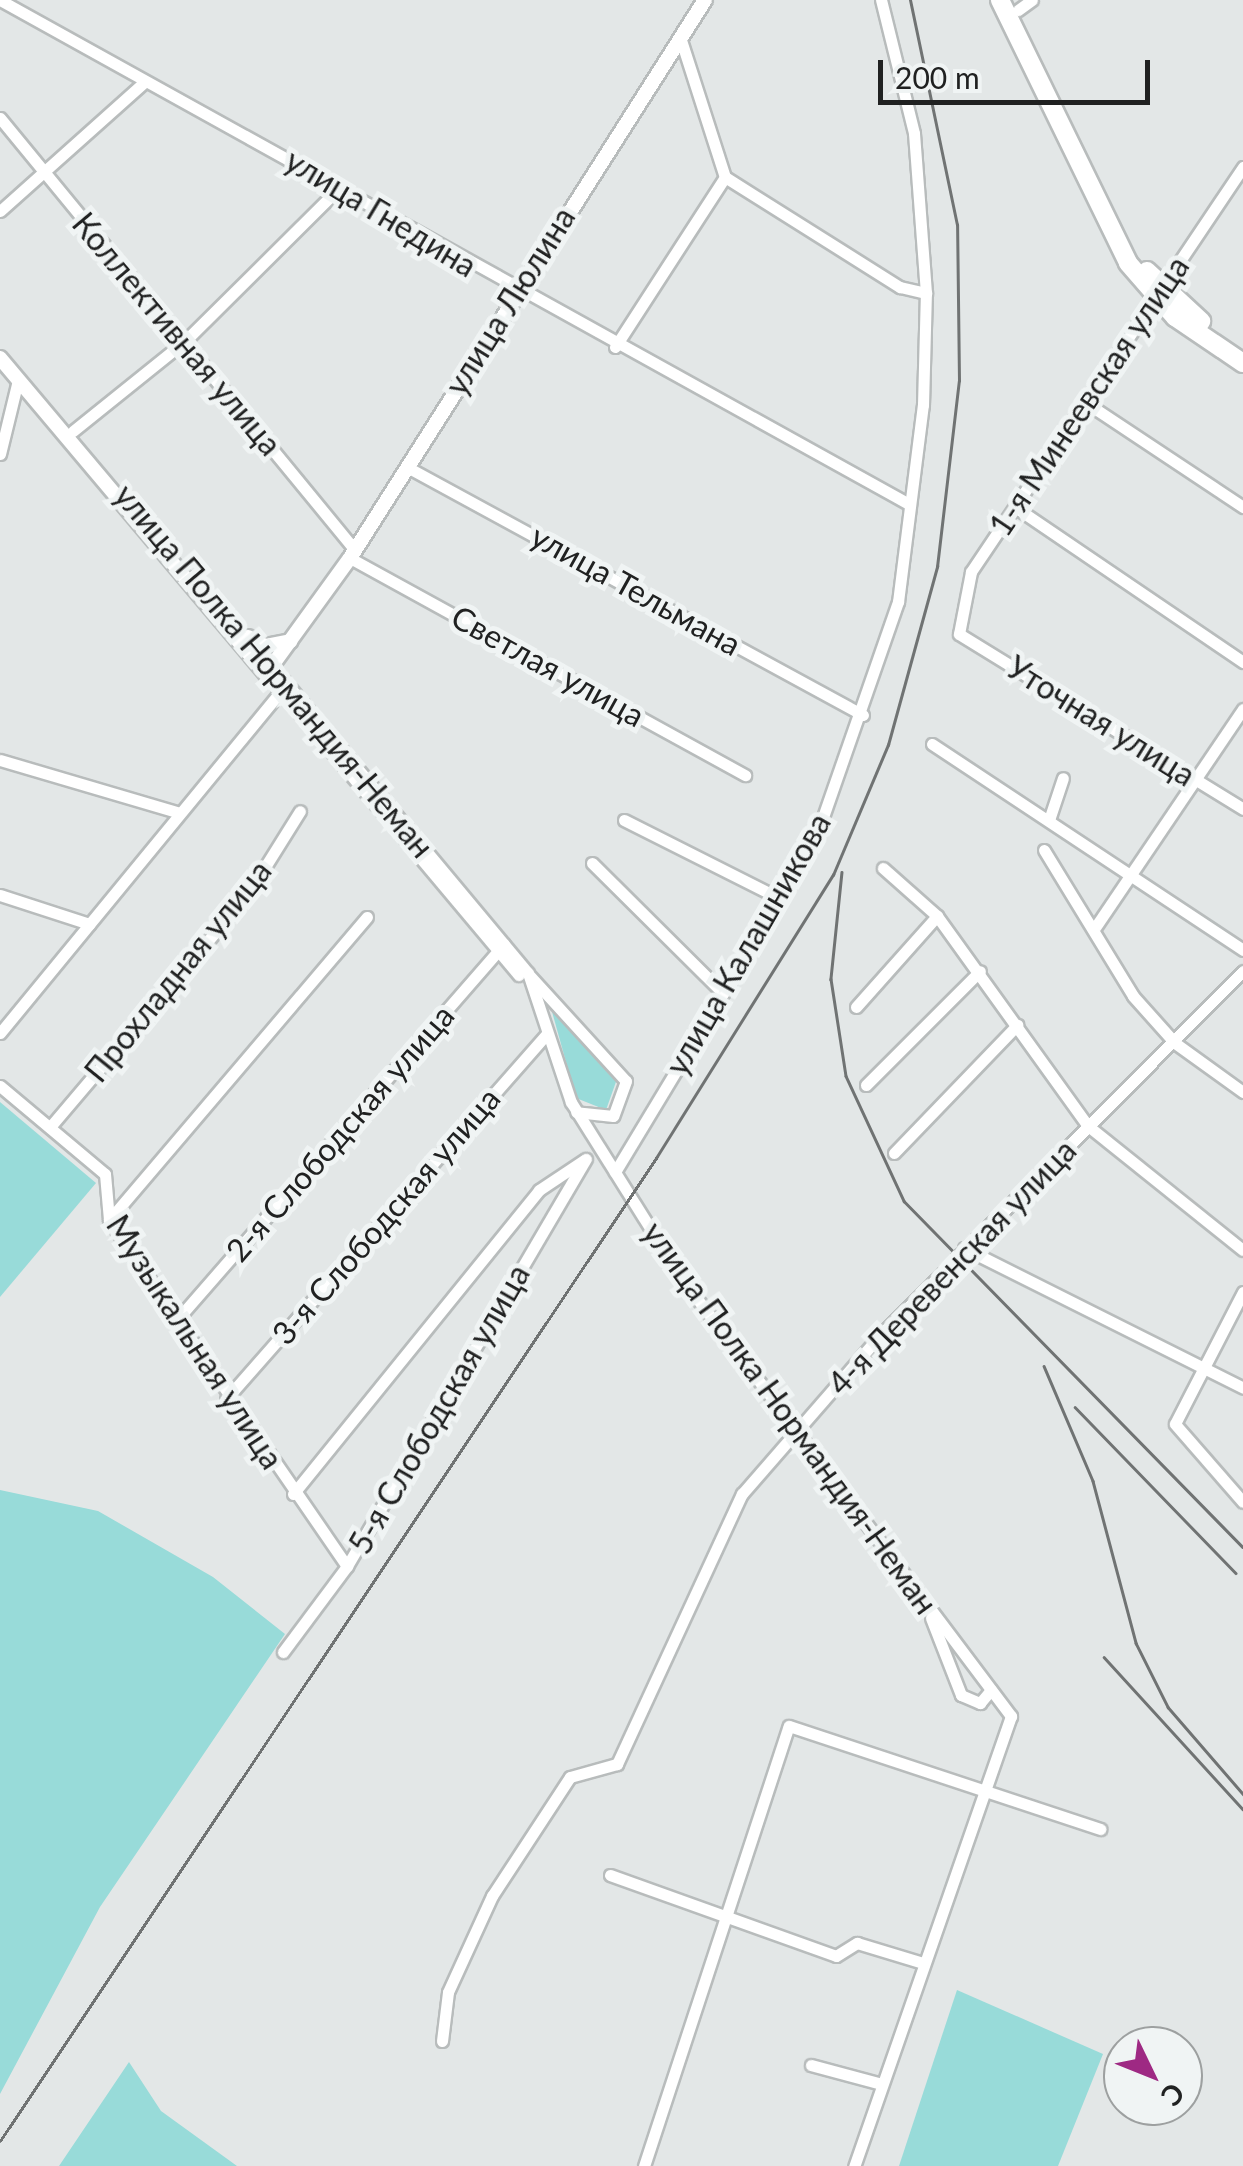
<!DOCTYPE html>
<meta charset="utf-8">
<style>
body{margin:0}
#map{position:relative;width:1243px;height:2166px;overflow:hidden;background:#e3e7e7;font-family:Lato,sans-serif}
div>[style]{position:absolute}
[style*='--x']{left:calc(var(--x)*1px);top:calc(var(--y)*1px);width:calc(var(--w)*1px);rotate:calc(var(--a)*1deg)}
.green>*{inset:0;background:#98dbd9}
.roads{filter:drop-shadow(2px 0 #b8bcbc) drop-shadow(-2px 0 #b8bcbc) drop-shadow(0 2px #b8bcbc) drop-shadow(0 -2px #b8bcbc)}
.minor>*{height:11px;margin:-5.5px;padding:0 5.5px;transform-origin:5.5px;border-radius:5.5px;background:#fff}
.major>*{height:14px;margin:-7px;padding:0 7px;transform-origin:7px;border-radius:7px;background:#fff}
.highway>*{height:18px;margin:-9px;padding:0 9px;transform-origin:9px;border-radius:9px;background:#fff}
.rail>*{height:2.5px;margin:-1.25px;padding:0 1.25px;transform-origin:1.25px;border-radius:1.25px;background:#707373}
span{translate:-50% -50%;white-space:nowrap;text-align:center;line-height:1.15;-webkit-text-stroke:10px #f0f4f4;paint-order:stroke}
.street-label{font-size:32px;color:#202121}
.north{position:absolute;left:1103px;top:2026px;width:100px;height:100px;box-sizing:border-box;background:#f0f4f4;border:2px solid #9da0a0;border-radius:50%;rotate:133deg;font-size:28px;font-weight:700;line-height:40px;text-align:center;color:#202121}
.north::after{content:'';display:block;margin:auto;width:35px;height:45px;background:#9e2983;clip-path:polygon(50% 0,100% 100%,50% 72%,0 100%)}
.scale{position:absolute;left:878px;top:60px;width:272px;height:45px;box-sizing:border-box;border:5px solid #202121;border-top:0;padding-left:12px;font-size:30px;line-height:35px;white-space:nowrap;color:#202121;-webkit-text-stroke:8px #f0f4f4;paint-order:stroke}
</style>
<div id="map">
<div class="green">
<i style="clip-path:polygon(551px 1008px,617px 1079px,606px 1110px,576px 1098px)"></i>
<i style="clip-path:polygon(0 1102px,96px 1183px,0 1297px)"></i>
<i style="clip-path:polygon(0 1490px,98px 1511px,213px 1577px,285px 1634px,100px 1907px,0 2094px)"></i>
<i style="clip-path:polygon(957px 1990px,1103px 2054px,1058px 2166px,899px 2166px)"></i>
<i style="clip-path:polygon(129px 2062px,161px 2111px,237px 2166px,59px 2166px)"></i>
</div>
<div class="roads">
<div class="minor">
<i style="--x:0;--y:0;--w:1039;--a:29.01"></i>
<i style="--x:1018;--y:10;--w:17;--a:-36"></i>
<i style="--x:680;--y:37;--w:147;--a:72.2"></i>
<i style="--x:725;--y:177;--w:207;--a:32.2"></i>
<i style="--x:900;--y:287;--w:27;--a:13"></i>
<i style="--x:0;--y:118;--w:559;--a:50.59"></i>
<i style="--x:1243;--y:167;--w:488;--a:123.9"></i>
<i style="--x:971;--y:572;--w:63;--a:101"></i>
<i style="--x:959;--y:634;--w:334;--a:31.6"></i>
<i style="--x:0;--y:211;--w:192;--a:-41.8"></i>
<i style="--x:615;--y:347;--w:202;--a:-57.1"></i>
<i style="--x:1085;--y:402;--w:190;--a:33.6"></i>
<i style="--x:73;--y:431;--w:144;--a:-38.8"></i>
<i style="--x:185;--y:341;--w:214;--a:-44.8"></i>
<i style="--x:0;--y:454;--w:76;--a:-76.3"></i>
<i style="--x:407;--y:467;--w:519;--a:28.54"></i>
<i style="--x:1015;--y:507;--w:276;--a:34.2"></i>
<i style="--x:350;--y:558;--w:451;--a:28.8"></i>
<i style="--x:273;--y:667;--w:398;--a:50.2"></i>
<i style="--x:528;--y:973;--w:136;--a:71.6"></i>
<i style="--x:571;--y:1102;--w:205;--a:57.9"></i>
<i style="--x:680;--y:1276;--w:551;--a:53.05"></i>
<i style="--x:1011;--y:1716;--w:477;--a:109.2"></i>
<i style="--x:266;--y:674;--w:393;--a:50"></i>
<i style="--x:932;--y:744;--w:373;--a:33.5"></i>
<i style="--x:0;--y:760;--w:184;--a:16.4"></i>
<i style="--x:624;--y:820;--w:176;--a:26.7"></i>
<i style="--x:1049;--y:820;--w:44;--a:-71.6"></i>
<i style="--x:1044;--y:850;--w:171;--a:58.6"></i>
<i style="--x:1133;--y:996;--w:63;--a:48.2"></i>
<i style="--x:1175;--y:1043;--w:84;--a:35.8"></i>
<i style="--x:592;--y:863;--w:185;--a:44.8"></i>
<i style="--x:883;--y:868;--w:72;--a:41.6"></i>
<i style="--x:937;--y:916;--w:259;--a:54.3"></i>
<i style="--x:1088;--y:1126;--w:198;--a:38.7"></i>
<i style="--x:0;--y:895;--w:94;--a:18"></i>
<i style="--x:1096;--y:926;--w:262;--a:-55.9"></i>
<i style="--x:530;--y:976;--w:142;--a:47.6"></i>
<i style="--x:626;--y:1081;--w:37;--a:110"></i>
<i style="--x:613;--y:1116;--w:37;--a:-174"></i>
<i style="--x:856;--y:1007;--w:122;--a:-48.3"></i>
<i style="--x:0;--y:1033;--w:441;--a:-50.6"></i>
<i style="--x:866;--y:1085;--w:161;--a:-45"></i>
<i style="--x:0;--y:1086;--w:137;--a:40"></i>
<i style="--x:105;--y:1174;--w:46;--a:85"></i>
<i style="--x:109;--y:1220;--w:420;--a:55.5"></i>
<i style="--x:50;--y:1127;--w:309;--a:-49.7"></i>
<i style="--x:250;--y:891;--w:94;--a:-58"></i>
<i style="--x:894;--y:1153;--w:178;--a:-46.1"></i>
<i style="--x:615;--y:1172;--w:388;--a:-58.9"></i>
<i style="--x:815;--y:840;--w:252;--a:-70.8"></i>
<i style="--x:898;--y:602;--w:199;--a:-82.8"></i>
<i style="--x:923;--y:405;--w:112;--a:-88.5"></i>
<i style="--x:926;--y:293;--w:160;--a:-94.3"></i>
<i style="--x:914;--y:133;--w:137;--a:-103.9"></i>
<i style="--x:109;--y:1220;--w:398;--a:-49.6"></i>
<i style="--x:964;--y:1248;--w:312;--a:26.6"></i>
<i style="--x:1243;--y:1292;--w:148;--a:117.3"></i>
<i style="--x:1175;--y:1424;--w:103;--a:48.9"></i>
<i style="--x:175;--y:1322;--w:501;--a:-48.96"></i>
<i style="--x:226;--y:1399;--w:486;--a:-48.7"></i>
<i style="--x:293;--y:1494;--w:391;--a:-51"></i>
<i style="--x:539;--y:1190;--w:54;--a:-33.7"></i>
<i style="--x:931;--y:1618;--w:83;--a:68.7"></i>
<i style="--x:961;--y:1695;--w:21;--a:23"></i>
<i style="--x:980;--y:1703;--w:17;--a:-50"></i>
<i style="--x:283;--y:1652;--w:107;--a:-53.3"></i>
<i style="--x:347;--y:1566;--w:472;--a:-59.6"></i>
<i style="--x:610;--y:1875;--w:240;--a:19.7"></i>
<i style="--x:836;--y:1956;--w:25;--a:-32"></i>
<i style="--x:857;--y:1943;--w:69;--a:16.9"></i>
<i style="--x:442;--y:2041;--w:49;--a:-83"></i>
<i style="--x:448;--y:1992;--w:106;--a:-65.4"></i>
<i style="--x:492;--y:1896;--w:142;--a:-56.8"></i>
<i style="--x:570;--y:1777;--w:49;--a:-15.5"></i>
<i style="--x:617;--y:1764;--w:298;--a:-65.2"></i>
<i style="--x:742;--y:1494;--w:211;--a:-49"></i>
<i style="--x:880;--y:1335;--w:514;--a:-45.08"></i>
<i style="--x:811;--y:2065;--w:73;--a:15"></i>
<i style="--x:644;--y:2166;--w:463;--a:-71.8"></i>
<i style="--x:789;--y:1726;--w:328;--a:18.3"></i>
</div>
<div class="major">
<i style="--x:0;--y:358;--w:413;--a:49.9"></i>
<i style="--x:266;--y:674;--w:143;--a:-54.1"></i>
<i style="--x:350;--y:558;--w:661;--a:-57.54"></i>
<i style="--x:248;--y:637;--w:19;--a:28"></i>
<i style="--x:265;--y:646;--w:26;--a:-11"></i>
</div>
<div class="highway">
<i style="--x:1000;--y:0;--w:292;--a:64"></i>
<i style="--x:1128;--y:263;--w:72;--a:49"></i>
<i style="--x:1175;--y:317;--w:82;--a:34.1"></i>
<i style="--x:1147;--y:271;--w:74;--a:42.8"></i>
</div>
</div>
<div class="rail">
<i style="--x:842;--y:872;--w:108;--a:95.9"></i>
<i style="--x:831;--y:979;--w:98;--a:81.2"></i>
<i style="--x:846;--y:1076;--w:138;--a:65.1"></i>
<i style="--x:904;--y:1201;--w:484;--a:45.6"></i>
<i style="--x:1044;--y:1366;--w:125;--a:66.9"></i>
<i style="--x:1093;--y:1481;--w:168;--a:75.1"></i>
<i style="--x:1136;--y:1643;--w:72;--a:63.4"></i>
<i style="--x:1168;--y:1707;--w:115;--a:49.2"></i>
<i style="--x:1075;--y:1407;--w:231;--a:45.9"></i>
<i style="--x:1104;--y:1657;--w:206;--a:47.6"></i>
<i style="--x:0;--y:2141;--w:1182;--a:-56.28"></i>
<i style="--x:656;--y:1158;--w:334;--a:-58"></i>
<i style="--x:833;--y:875;--w:141;--a:-67.1"></i>
<i style="--x:888;--y:745;--w:185;--a:-74.6"></i>
<i style="--x:937;--y:567;--w:187;--a:-83.3"></i>
<i style="--x:959;--y:381;--w:156;--a:-90.7"></i>
<i style="--x:957;--y:225;--w:230;--a:-101.8"></i>
</div>
<div class="street-label">
<span style="left:381px;top:213px;rotate:31deg">улица Гнедина</span>
<span style="left:510px;top:301px;rotate:-58deg">улица Люлина</span>
<span style="left:177px;top:334px;rotate:50deg">Коллективная улица</span>
<span style="left:1089px;top:396px;rotate:-56deg">1-я Минеевская улица</span>
<span style="left:636px;top:590px;rotate:29deg">улица Тельмана</span>
<span style="left:548px;top:666px;rotate:29deg">Светлая улица</span>
<span style="left:274px;top:671px;rotate:50deg">улица Полка Нормандия-Неман</span>
<span style="left:1101px;top:721px;rotate:32deg">Уточная улица</span>
<span style="left:748px;top:944px;rotate:-60deg">улица Калашникова</span>
<span style="left:178px;top:971px;rotate:-51deg">Прохладная улица</span>
<span style="left:340px;top:1133px;rotate:-49deg">2-я Слободская улица</span>
<span style="left:386px;top:1216px;rotate:-49deg">3-я Слободская улица</span>
<span style="left:952px;top:1267px;rotate:-46deg">4-я Деревенская улица</span>
<span style="left:195px;top:1342px;rotate:57deg">Музыкальная улица</span>
<span style="left:439px;top:1409px;rotate:-60deg">5-я Слободская улица</span>
<span style="left:790px;top:1418px;rotate:54deg">улица Полка Нормандия-Неман</span>
</div>
<div class="north">С</div>
<div class="scale">200 m</div>
</div>
